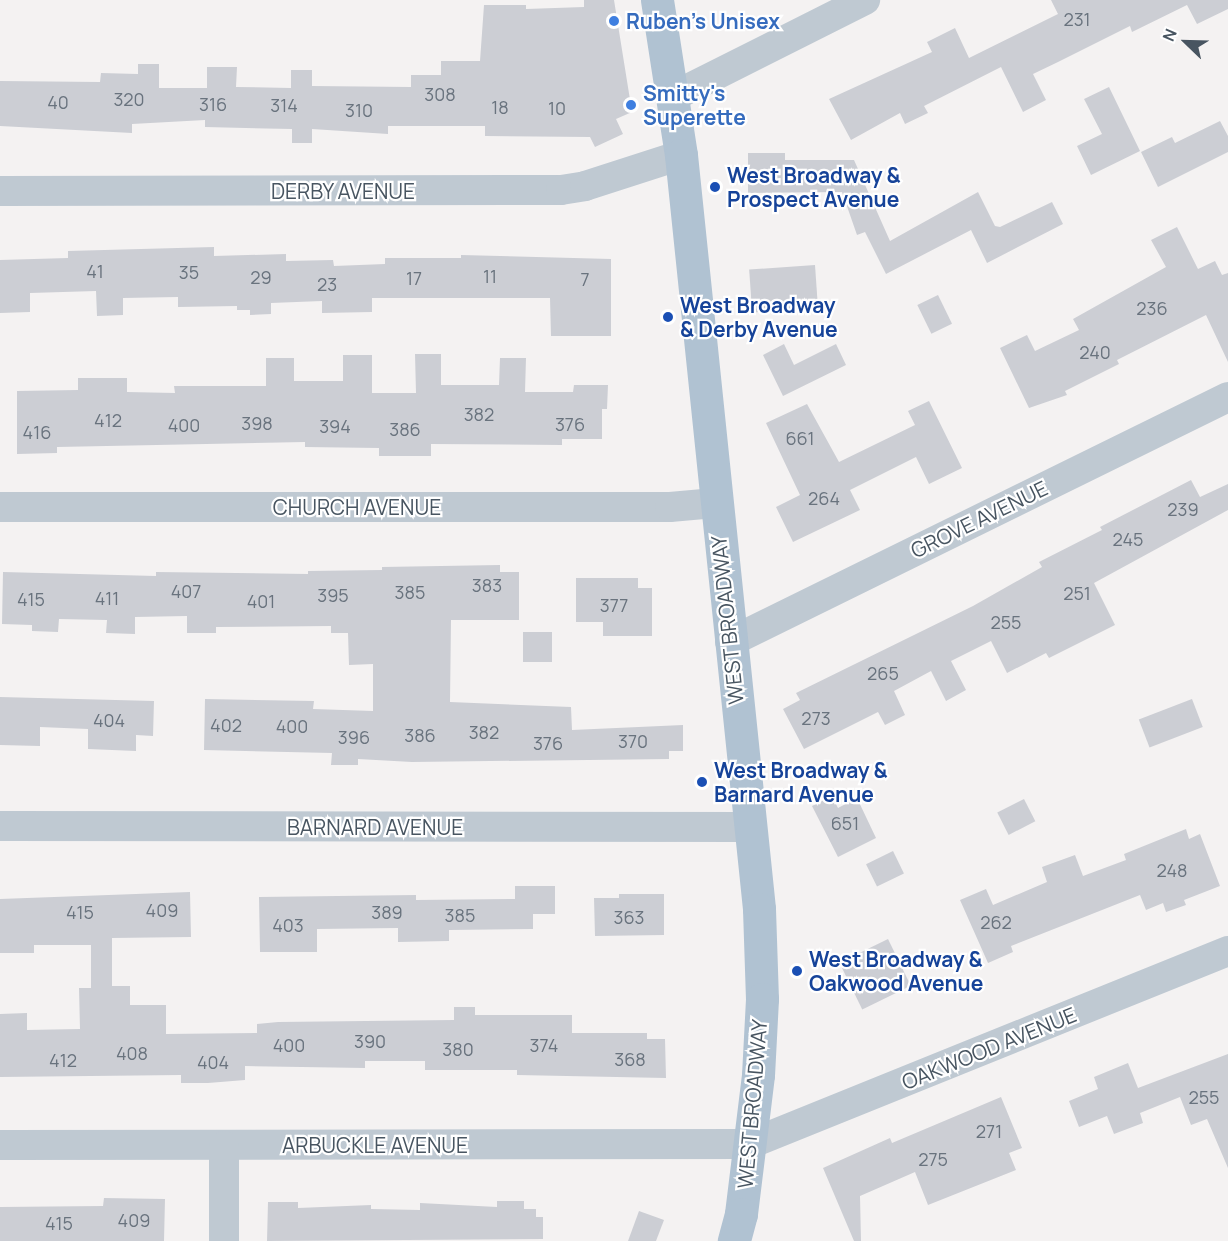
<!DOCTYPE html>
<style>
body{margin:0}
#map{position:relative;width:1228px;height:1241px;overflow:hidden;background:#f4f2f2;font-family:Manrope,sans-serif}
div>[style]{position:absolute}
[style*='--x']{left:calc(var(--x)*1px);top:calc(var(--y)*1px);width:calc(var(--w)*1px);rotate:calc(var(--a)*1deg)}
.building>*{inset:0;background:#ccced4;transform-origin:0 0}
.minor>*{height:30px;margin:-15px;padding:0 15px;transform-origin:15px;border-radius:15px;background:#bfc9d2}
.major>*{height:33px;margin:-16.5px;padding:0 16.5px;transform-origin:16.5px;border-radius:16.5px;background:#b0c2d2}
.dots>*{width:16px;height:16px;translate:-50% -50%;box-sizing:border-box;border:3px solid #fff;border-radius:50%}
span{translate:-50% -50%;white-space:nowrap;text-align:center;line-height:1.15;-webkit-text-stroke:4.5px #fff;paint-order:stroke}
.number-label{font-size:18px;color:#69737e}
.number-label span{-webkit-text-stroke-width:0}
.shop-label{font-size:21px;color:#366cbe;font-weight:700}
.left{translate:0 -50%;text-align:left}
.transit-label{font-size:21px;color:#164399;font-weight:700}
.street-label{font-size:21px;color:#485561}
.north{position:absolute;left:1156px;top:12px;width:60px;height:60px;-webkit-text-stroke:4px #fff;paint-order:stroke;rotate:293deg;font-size:16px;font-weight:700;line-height:24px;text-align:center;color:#485561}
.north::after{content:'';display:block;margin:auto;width:21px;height:27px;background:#485561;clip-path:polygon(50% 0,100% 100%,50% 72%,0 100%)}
</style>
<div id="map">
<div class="building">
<i style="clip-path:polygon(584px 0,614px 0,632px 112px,616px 119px,623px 134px,595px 147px,590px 137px,485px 136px,485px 126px,388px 126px,388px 134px,312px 129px,312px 143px,292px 143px,292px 129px,205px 127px,205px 120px,132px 124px,132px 133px,0 126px,0 81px,100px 82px,101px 73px,138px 74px,138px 64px,159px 64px,159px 88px,207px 88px,207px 67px,237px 67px,236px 87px,291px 88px,291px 70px,312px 70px,312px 86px,411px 87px,411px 75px,441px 75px,441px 61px,480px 61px,484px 5px,526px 5px,526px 9px,584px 7px)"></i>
<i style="clip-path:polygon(1051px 0,1228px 0,1228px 9px,1197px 24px,1187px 5px,1132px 32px,1130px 26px,1058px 62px,1033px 74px,1046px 100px,1023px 112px,1001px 67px,924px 106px,928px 113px,905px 124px,900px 113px,851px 140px,829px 99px,932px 52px,927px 42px,955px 28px,969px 58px,1058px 14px)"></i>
<i style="clip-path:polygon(1109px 87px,1140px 151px,1091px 175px,1077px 146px,1102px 134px,1084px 99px)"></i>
<i style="clip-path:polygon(1220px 121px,1228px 136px,1228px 152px,1158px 187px,1141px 152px,1172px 137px,1175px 143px)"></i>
<i style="clip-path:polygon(748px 153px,785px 153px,785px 160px,854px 160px,890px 241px,978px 192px,995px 226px,1000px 227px,1052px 202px,1063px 224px,987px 263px,971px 230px,886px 274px,865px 232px,857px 235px,842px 192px,748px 193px)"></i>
<i style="clip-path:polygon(1177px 227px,1198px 269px,1215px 261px,1222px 275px,1228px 273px,1228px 362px,1206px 315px,1117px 360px,1119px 364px,1065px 391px,1067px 395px,1029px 408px,1000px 348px,1027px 335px,1035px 351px,1079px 330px,1073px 319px,1166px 267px,1151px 240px)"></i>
<i style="clip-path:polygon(214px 247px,214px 256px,286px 254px,286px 261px,333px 260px,334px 266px,385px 264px,385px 258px,461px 258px,461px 255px,611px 259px,611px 336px,551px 336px,550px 298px,372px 298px,372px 312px,322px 313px,322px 301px,271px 303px,271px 314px,250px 315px,250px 310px,237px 310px,237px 306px,178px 307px,178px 297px,123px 298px,123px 315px,97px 316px,96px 291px,30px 293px,30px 312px,0 313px,0 260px,68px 258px,68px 251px)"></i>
<i style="left:815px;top:265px;width:43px;height:66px;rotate:86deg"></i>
<i style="left:938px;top:295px;width:32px;height:23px;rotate:64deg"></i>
<i style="clip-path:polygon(784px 344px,794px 365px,836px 344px,846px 365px,783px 396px,763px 355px)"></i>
<i style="clip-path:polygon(415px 354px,441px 354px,441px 385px,499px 385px,500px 358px,526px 358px,525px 392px,573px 392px,574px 385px,608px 385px,607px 409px,602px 409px,602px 439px,562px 439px,562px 445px,431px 444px,431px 456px,379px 456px,379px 448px,305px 447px,305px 442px,57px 447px,57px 453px,17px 454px,17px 391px,78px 390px,78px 378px,127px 378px,127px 392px,175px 393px,174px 386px,266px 386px,266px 358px,294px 358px,294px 381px,343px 381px,343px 355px,372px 355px,372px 393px,416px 393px)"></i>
<i style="clip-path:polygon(929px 401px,962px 468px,929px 484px,916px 457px,850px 490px,860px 510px,793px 542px,776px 507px,800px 495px,766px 423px,807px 404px,839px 462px,915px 425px,908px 411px)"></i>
<i style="clip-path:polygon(1191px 480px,1200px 497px,1228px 484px,1228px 510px,1094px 583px,1115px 625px,1049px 658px,1046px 653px,1007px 673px,991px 641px,951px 661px,966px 690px,946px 701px,931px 671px,894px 691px,905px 715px,885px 725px,878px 712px,804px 749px,783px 709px,800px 700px,796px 693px,973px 606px,1042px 567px,1039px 562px,1102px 530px,1100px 527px)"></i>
<i style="clip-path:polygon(500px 565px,500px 572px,519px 572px,519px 620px,451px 620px,450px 702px,571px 707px,572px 730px,683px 725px,683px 751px,669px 751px,669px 759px,412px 762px,358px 759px,358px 765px,331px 765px,332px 753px,204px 750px,205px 699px,314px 701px,313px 709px,373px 711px,373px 664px,349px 665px,348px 633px,331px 633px,331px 626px,216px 627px,216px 633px,187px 633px,187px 616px,135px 617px,135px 634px,106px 633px,107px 620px,59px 619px,58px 632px,32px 631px,32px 625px,2px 624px,3px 572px,156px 576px,156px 572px,308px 574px,308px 571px,382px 570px,382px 567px)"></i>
<i style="clip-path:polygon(576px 578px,638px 578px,638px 588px,652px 588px,652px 636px,603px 636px,603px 622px,576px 622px)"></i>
<i style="left:523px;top:632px;width:29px;height:30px"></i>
<i style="clip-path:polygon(0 697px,154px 701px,153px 736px,136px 735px,136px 751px,88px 749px,88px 729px,40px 727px,40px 746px,0 745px)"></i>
<i style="left:1192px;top:699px;width:30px;height:57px;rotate:69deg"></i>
<i style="clip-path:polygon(832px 796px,838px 808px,857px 798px,876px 838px,838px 857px,812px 806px)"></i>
<i style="left:1024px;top:799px;width:25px;height:30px;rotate:63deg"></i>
<i style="clip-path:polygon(1186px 829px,1189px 839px,1200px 834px,1220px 886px,1184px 900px,1186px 905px,1166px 912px,1163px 903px,1146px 910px,1140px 895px,1011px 946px,1013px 952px,988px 963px,960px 900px,986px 889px,993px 905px,1047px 882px,1042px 867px,1075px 855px,1083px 876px,1126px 860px,1124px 854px)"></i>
<i style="left:893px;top:851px;width:25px;height:30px;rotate:64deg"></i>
<i style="clip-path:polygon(515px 886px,555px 886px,555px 914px,533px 914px,533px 929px,449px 930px,449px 941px,398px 942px,398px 928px,317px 929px,317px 952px,260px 952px,259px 897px,416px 895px,416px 900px,515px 899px)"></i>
<i style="clip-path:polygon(190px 892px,191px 937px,112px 938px,112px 986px,130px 986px,130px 1005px,166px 1005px,166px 1034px,257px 1033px,257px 1024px,278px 1022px,454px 1020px,454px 1007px,475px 1007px,475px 1015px,572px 1015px,572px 1033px,647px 1033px,647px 1039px,665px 1039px,666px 1078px,517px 1075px,517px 1070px,425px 1070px,425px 1061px,365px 1061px,365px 1068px,245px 1066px,245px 1080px,208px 1083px,181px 1083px,181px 1075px,0 1077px,0 1014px,27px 1013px,27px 1030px,80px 1029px,79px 988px,91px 988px,91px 945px,34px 945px,34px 953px,0 953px,0 899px)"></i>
<i style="clip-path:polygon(619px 894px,664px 894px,664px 935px,595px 936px,594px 898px,619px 898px)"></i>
<i style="left:888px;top:939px;width:52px;height:54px;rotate:64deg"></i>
<i style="clip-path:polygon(1228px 1054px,1228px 1168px,1207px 1119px,1191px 1125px,1180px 1097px,1140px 1113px,1143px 1123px,1114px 1134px,1107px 1116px,1079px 1127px,1069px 1101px,1098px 1089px,1094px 1077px,1128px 1063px,1138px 1088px)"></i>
<i style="clip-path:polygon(1001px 1097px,1022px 1148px,1009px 1153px,1016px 1170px,928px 1205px,915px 1172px,860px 1196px,861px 1241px,854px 1241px,823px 1168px,890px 1138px,892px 1143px)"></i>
<i style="clip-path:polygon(104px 1198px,165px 1199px,164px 1241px,0 1241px,0 1207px,103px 1206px)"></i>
<i style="clip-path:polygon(497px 1201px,524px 1201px,524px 1209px,536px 1209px,536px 1217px,543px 1217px,543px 1239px,267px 1241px,268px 1202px,298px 1202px,298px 1208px,371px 1205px,371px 1209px,420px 1210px,420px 1203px,497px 1207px)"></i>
<i style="clip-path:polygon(639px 1211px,664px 1220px,656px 1241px,628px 1241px)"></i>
</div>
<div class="minor">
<i style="--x:674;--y:96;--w:214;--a:-26.7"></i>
<i style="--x:0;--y:191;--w:561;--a:-0.1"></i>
<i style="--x:561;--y:190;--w:24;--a:-9"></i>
<i style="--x:585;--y:186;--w:101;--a:-17.9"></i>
<i style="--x:0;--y:507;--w:670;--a:0"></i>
<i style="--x:670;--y:507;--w:45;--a:-5.1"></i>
<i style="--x:730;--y:642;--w:555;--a:-26.2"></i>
<i style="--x:0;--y:826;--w:750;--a:0.08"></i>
<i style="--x:0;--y:1145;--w:750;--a:-0.08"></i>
<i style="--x:750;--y:1144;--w:515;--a:-21.99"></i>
<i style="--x:224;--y:1146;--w:95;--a:90"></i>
</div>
<div class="major">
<i style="--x:657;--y:0;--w:157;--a:81.2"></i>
<i style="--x:681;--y:155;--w:758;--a:84.09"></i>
<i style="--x:759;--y:909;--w:90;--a:88.1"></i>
<i style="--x:762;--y:999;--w:76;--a:93"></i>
<i style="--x:758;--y:1075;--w:140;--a:97"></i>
<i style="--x:741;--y:1214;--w:28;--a:105"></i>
</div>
<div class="dots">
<i style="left:614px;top:21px;background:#3f7fe0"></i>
<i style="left:631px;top:105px;background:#3f7fe0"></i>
<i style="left:715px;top:187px;background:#1a4fb4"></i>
<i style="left:668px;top:317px;background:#1a4fb4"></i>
<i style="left:702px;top:782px;background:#1a4fb4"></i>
<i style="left:797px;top:971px;background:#1a4fb4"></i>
</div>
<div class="number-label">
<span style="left:1077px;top:19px">231</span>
<span style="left:440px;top:94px">308</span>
<span style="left:129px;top:99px">320</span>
<span style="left:58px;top:102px">40</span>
<span style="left:213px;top:104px">316</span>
<span style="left:284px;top:105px">314</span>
<span style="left:500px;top:107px">18</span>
<span style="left:557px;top:108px">10</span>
<span style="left:359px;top:110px">310</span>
<span style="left:95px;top:271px">41</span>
<span style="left:189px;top:272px">35</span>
<span style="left:490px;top:276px">11</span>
<span style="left:261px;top:277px">29</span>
<span style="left:414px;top:278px">17</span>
<span style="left:585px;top:279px">7</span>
<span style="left:327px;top:284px">23</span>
<span style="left:1152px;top:308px">236</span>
<span style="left:1095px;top:352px">240</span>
<span style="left:479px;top:414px">382</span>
<span style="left:108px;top:420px">412</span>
<span style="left:257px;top:423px">398</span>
<span style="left:570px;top:424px">376</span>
<span style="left:184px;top:425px">400</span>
<span style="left:335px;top:426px">394</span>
<span style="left:405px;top:429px">386</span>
<span style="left:37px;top:432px">416</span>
<span style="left:800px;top:438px">661</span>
<span style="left:824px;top:498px">264</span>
<span style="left:1183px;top:509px">239</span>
<span style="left:1128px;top:539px">245</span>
<span style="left:487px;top:585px">383</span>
<span style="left:186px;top:591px">407</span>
<span style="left:410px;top:592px">385</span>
<span style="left:1077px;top:593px">251</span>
<span style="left:333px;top:595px">395</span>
<span style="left:107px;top:598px">411</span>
<span style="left:31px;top:599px">415</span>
<span style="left:261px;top:601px">401</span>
<span style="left:614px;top:605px">377</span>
<span style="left:1006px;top:622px">255</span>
<span style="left:883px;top:673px">265</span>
<span style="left:816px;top:718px">273</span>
<span style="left:109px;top:720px">404</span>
<span style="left:226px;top:725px">402</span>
<span style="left:292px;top:726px">400</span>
<span style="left:484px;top:732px">382</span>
<span style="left:420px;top:735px">386</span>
<span style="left:354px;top:737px">396</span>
<span style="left:633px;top:741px">370</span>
<span style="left:548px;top:743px">376</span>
<span style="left:845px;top:823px">651</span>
<span style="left:1172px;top:870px">248</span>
<span style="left:162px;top:910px">409</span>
<span style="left:80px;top:912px">415</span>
<span style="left:387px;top:912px">389</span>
<span style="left:460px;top:915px">385</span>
<span style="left:629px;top:917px">363</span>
<span style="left:996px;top:922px">262</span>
<span style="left:288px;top:925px">403</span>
<span style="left:370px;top:1041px">390</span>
<span style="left:289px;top:1045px">400</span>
<span style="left:544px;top:1045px">374</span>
<span style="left:458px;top:1049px">380</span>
<span style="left:132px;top:1053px">408</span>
<span style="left:630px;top:1059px">368</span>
<span style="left:63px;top:1060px">412</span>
<span style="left:213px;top:1062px">404</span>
<span style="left:1204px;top:1097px">255</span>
<span style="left:989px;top:1131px">271</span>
<span style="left:933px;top:1159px">275</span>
<span style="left:134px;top:1220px">409</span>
<span style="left:59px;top:1223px">415</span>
</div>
<div class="shop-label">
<span class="left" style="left:626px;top:21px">Ruben's Unisex</span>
<span class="left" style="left:643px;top:105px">Smitty's<br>Superette</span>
</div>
<div class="transit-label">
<span class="left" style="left:727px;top:187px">West Broadway &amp;<br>Prospect Avenue</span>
<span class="left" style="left:680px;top:317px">West Broadway<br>&amp; Derby Avenue</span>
<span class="left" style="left:714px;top:782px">West Broadway &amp;<br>Barnard Avenue</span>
<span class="left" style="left:809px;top:971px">West Broadway &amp;<br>Oakwood Avenue</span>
</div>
<div class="street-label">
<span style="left:343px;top:191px">DERBY AVENUE</span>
<span style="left:357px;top:507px">CHURCH AVENUE</span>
<span style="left:979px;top:519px;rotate:-26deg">GROVE AVENUE</span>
<span style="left:727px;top:620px;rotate:-96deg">WEST BROADWAY</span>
<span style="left:375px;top:827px">BARNARD AVENUE</span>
<span style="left:989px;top:1048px;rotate:-22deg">OAKWOOD AVENUE</span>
<span style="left:752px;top:1104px;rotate:-85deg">WEST BROADWAY</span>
<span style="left:375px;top:1145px">ARBUCKLE AVENUE</span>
</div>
<div class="north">N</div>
</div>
